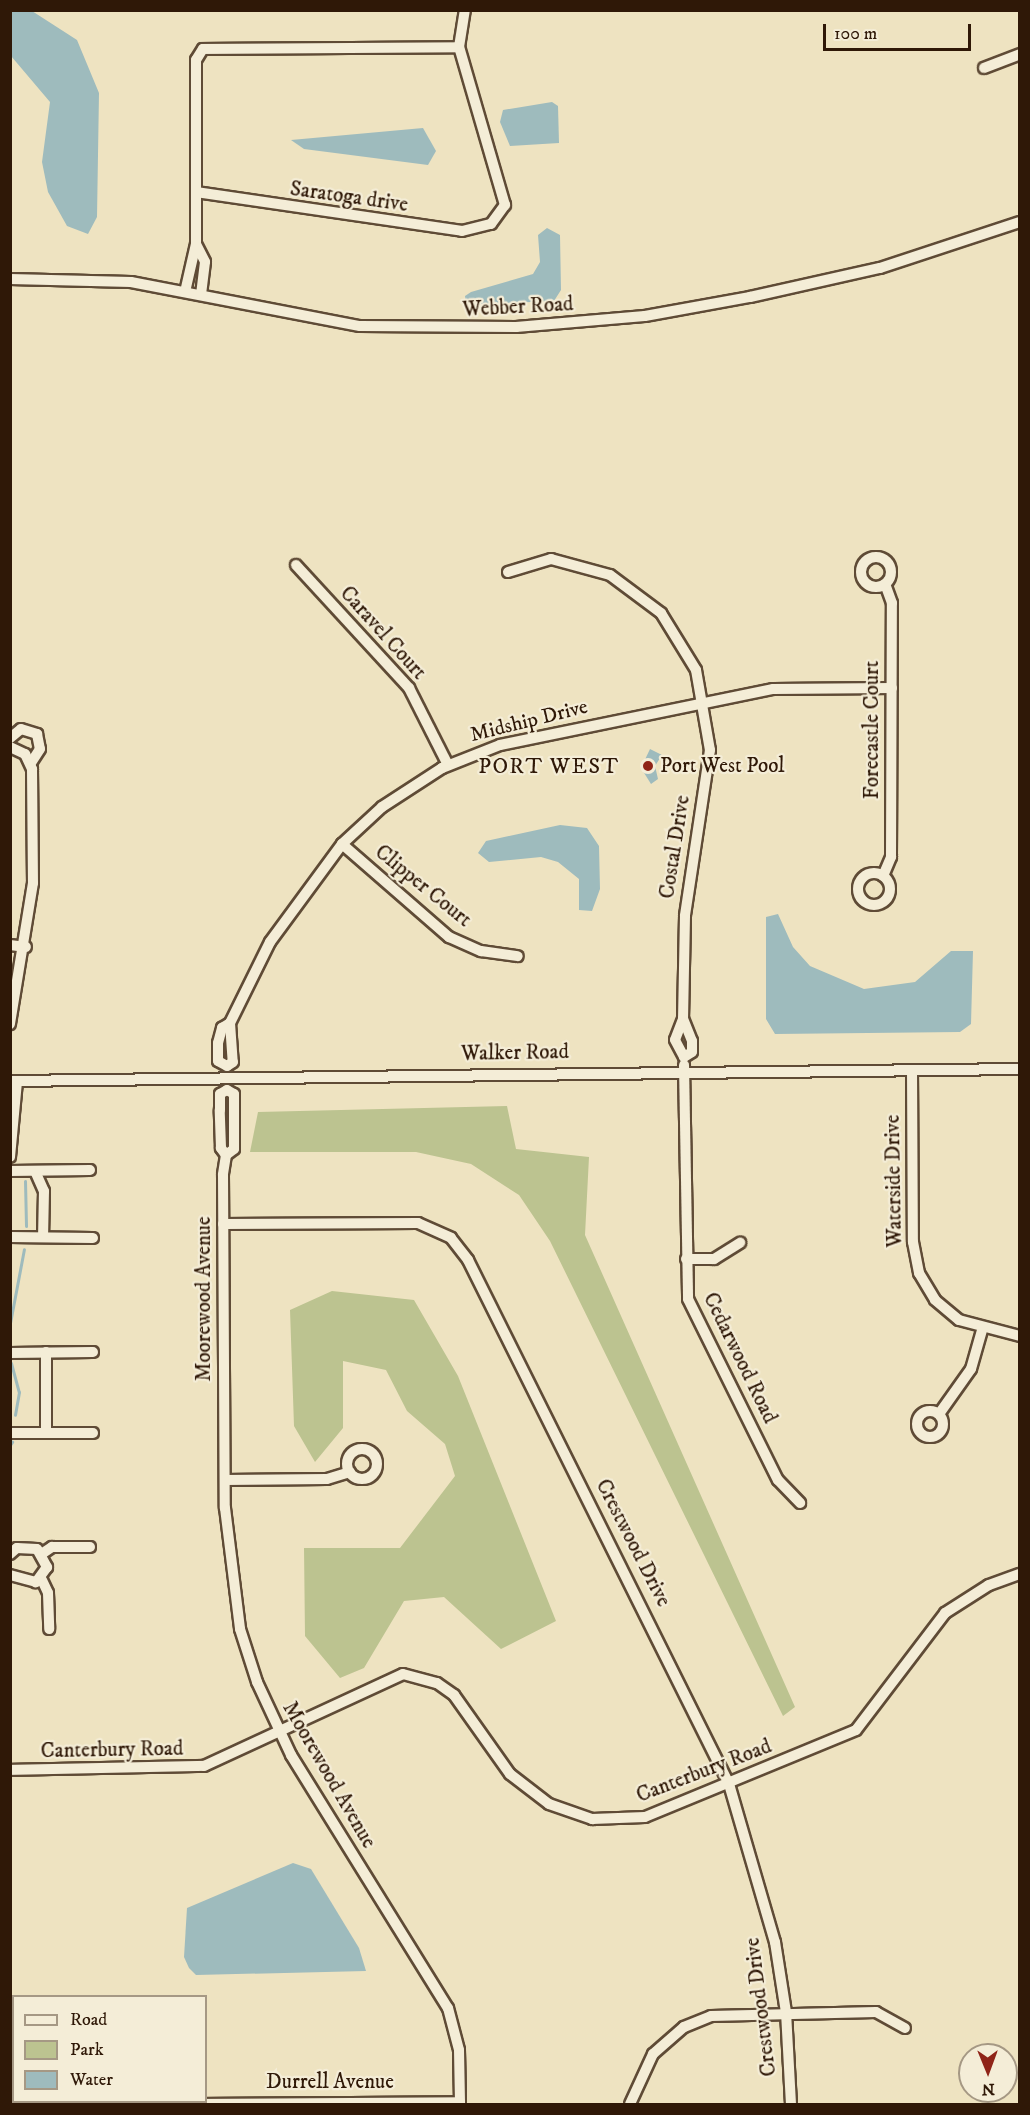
<!DOCTYPE html>
<style>
body{margin:0}
#map{position:relative;width:1030px;height:2115px;overflow:hidden;background:#eee3c1;font-family:"IM FELL DW Pica",serif}
div>[style]{position:absolute}
[style*='--x']{left:calc(var(--x)*1px);top:calc(var(--y)*1px);width:calc(var(--w)*1px);rotate:calc(var(--a)*1deg)}
.green>*{inset:0;background:#bcc390}
.water>*{inset:0;background:#9ebbbd}
.stream>*{height:3px;margin:-1.5px;padding:0 1.5px;transform-origin:1.5px;border-radius:1.5px;background:#9ebbbd}
.roads{filter:drop-shadow(2px 0 #5f4b36) drop-shadow(-2px 0 #5f4b36) drop-shadow(0 2px #5f4b36) drop-shadow(0 -2px #5f4b36)}
.minor>*{height:10px;margin:-5px;padding:0 5px;transform-origin:5px;border-radius:5px;background:#f4edd7}
.minor>.ring{margin:-5px;padding:0;box-sizing:content-box;background:none;border:10px solid #f4edd7;border-radius:50%}
.dots>*{width:16px;height:16px;translate:-50% -50%;box-sizing:border-box;border:3px solid #f4edd7;border-radius:50%}
span{translate:-50% -50%;white-space:nowrap;text-align:center;line-height:1.15;-webkit-text-stroke:4.5px #f4edd7;paint-order:stroke}
.street-label{font-size:21px;color:#2f1807}
.poi-label{font-size:21px;color:#2f1807}
.left{translate:0 -50%;text-align:left}
.neighbourhood-label{font-size:22px;color:#2f1807;letter-spacing:1.5px}
.frame{position:absolute;inset:0;border:12px solid #2f1807;pointer-events:none}
.legend{position:absolute;left:12px;top:1995px;width:195px;height:108px;box-sizing:border-box;background:#f4edd7;border:2px solid #a59884;margin:0;padding:8px 10px;list-style:none;font-size:18px;color:#2f1807}
.legend li{display:flex;align-items:center;gap:12px;height:30px}
.legend b{width:30px;border:2px solid #a59884}
.north{position:absolute;left:958px;top:2043px;width:60px;height:60px;box-sizing:border-box;background:#f4edd7;border:2px solid #a59884;border-radius:50%;rotate:179deg;font-size:16px;font-weight:700;line-height:24px;text-align:center;color:#2f1807}
.north::after{content:'';display:block;margin:auto;width:21px;height:27px;background:#8f2418;clip-path:polygon(50% 0,100% 100%,50% 72%,0 100%)}
.scale{position:absolute;left:823px;top:24px;width:148px;height:27px;box-sizing:border-box;border:3px solid #2f1807;border-top:0;padding-left:8px;font-size:18px;line-height:21px;white-space:nowrap;color:#2f1807;-webkit-text-stroke:4px #f4edd7;paint-order:stroke}
</style>
<div id="map">
<div class="green">
<i style="clip-path:polygon(507px 1106px,516px 1149px,589px 1157px,585px 1235px,795px 1707px,783px 1716px,550px 1241px,519px 1195px,471px 1164px,416px 1152px,250px 1152px,258px 1112px)"></i>
<i style="clip-path:polygon(332px 1291px,414px 1300px,458px 1376px,556px 1621px,501px 1649px,444px 1597px,404px 1601px,364px 1668px,340px 1678px,305px 1636px,304px 1548px,400px 1548px,455px 1476px,445px 1444px,407px 1411px,386px 1370px,343px 1361px,343px 1428px,315px 1462px,294px 1426px,290px 1310px)"></i>
</div>
<div class="water">
<i style="clip-path:polygon(32px 11px,77px 40px,99px 93px,97px 217px,88px 234px,67px 226px,48px 192px,42px 162px,50px 102px,11px 56px,11px 11px)"></i>
<i style="clip-path:polygon(552px 102px,558px 106px,559px 143px,510px 146px,500px 122px,503px 110px)"></i>
<i style="clip-path:polygon(423px 128px,436px 151px,428px 165px,304px 149px,291px 140px)"></i>
<i style="clip-path:polygon(547px 228px,560px 235px,561px 290px,554px 301px,466px 305px,465px 296px,471px 292px,533px 274px,540px 262px,538px 235px)"></i>
<i style="clip-path:polygon(650px 749px,662px 755px,655px 766px,658px 779px,651px 784px,641px 768px)"></i>
<i style="clip-path:polygon(560px 825px,587px 828px,599px 846px,600px 889px,592px 911px,579px 910px,579px 879px,558px 862px,541px 857px,489px 862px,478px 853px,486px 841px)"></i>
<i style="clip-path:polygon(778px 914px,793px 947px,810px 966px,864px 989px,915px 982px,951px 951px,973px 951px,971px 1024px,960px 1032px,775px 1034px,766px 1019px,766px 917px)"></i>
<i style="clip-path:polygon(293px 1863px,311px 1869px,359px 1948px,366px 1971px,196px 1975px,189px 1968px,184px 1957px,187px 1908px)"></i>
</div>
<div class="stream">
<i style="--x:25;--y:1181;--w:45;--a:88.7"></i>
<i style="--x:10;--y:1323;--w:75;--a:-79.3"></i>
<i style="--x:11;--y:1363;--w:30;--a:75"></i>
<i style="--x:19;--y:1392;--w:23;--a:100"></i>
<i style="--x:10;--y:1445;--w:4;--a:-56"></i>
</div>
<div class="roads">
<div class="minor">
<i style="--x:459;--y:47;--w:37;--a:-81"></i>
<i style="--x:984;--y:68;--w:39;--a:-21"></i>
<i style="--x:196;--y:192;--w:269;--a:8.3"></i>
<i style="--x:462;--y:231;--w:30;--a:-14"></i>
<i style="--x:491;--y:224;--w:24;--a:-54"></i>
<i style="--x:505;--y:205;--w:165;--a:-106.2"></i>
<i style="--x:196;--y:244;--w:184;--a:-90"></i>
<i style="--x:196;--y:60;--w:13;--a:-58"></i>
<i style="--x:203;--y:49;--w:256;--a:-0.4"></i>
<i style="--x:10;--y:279;--w:121;--a:1.4"></i>
<i style="--x:131;--y:282;--w:233;--a:10.9"></i>
<i style="--x:360;--y:326;--w:156;--a:0.4"></i>
<i style="--x:516;--y:327;--w:129;--a:-4.9"></i>
<i style="--x:645;--y:316;--w:107;--a:-10.3"></i>
<i style="--x:750;--y:297;--w:133;--a:-12.6"></i>
<i style="--x:880;--y:268;--w:147;--a:-18.2"></i>
<i style="--x:185;--y:292;--w:49;--a:-77.1"></i>
<i style="--x:196;--y:244;--w:20;--a:63"></i>
<i style="--x:205;--y:262;--w:33;--a:97"></i>
<i class="ring" style="left:861px;top:557px;width:20px;height:20px"></i>
<i style="--x:296;--y:565;--w:167;--a:47.4"></i>
<i style="--x:409;--y:688;--w:86;--a:63.1"></i>
<i style="--x:508;--y:572;--w:45;--a:-16.8"></i>
<i style="--x:551;--y:559;--w:61;--a:15.2"></i>
<i style="--x:610;--y:575;--w:64;--a:36.7"></i>
<i style="--x:661;--y:613;--w:67;--a:58.4"></i>
<i style="--x:696;--y:670;--w:81;--a:80.1"></i>
<i style="--x:710;--y:750;--w:168;--a:98.6"></i>
<i style="--x:685;--y:916;--w:103;--a:91.1"></i>
<i style="--x:683;--y:1019;--w:22;--a:111"></i>
<i style="--x:675;--y:1040;--w:19;--a:62"></i>
<i style="--x:684;--y:1057;--w:9;--a:-32"></i>
<i style="--x:692;--y:1052;--w:11;--a:-90"></i>
<i style="--x:692;--y:1041;--w:24;--a:-112"></i>
<i style="--x:10;--y:738;--w:14;--a:-39"></i>
<i style="--x:21;--y:729;--w:17;--a:17"></i>
<i style="--x:37;--y:734;--w:15;--a:79"></i>
<i style="--x:40;--y:749;--w:17;--a:123"></i>
<i style="--x:10;--y:747;--w:17;--a:25"></i>
<i style="--x:25;--y:754;--w:17;--a:65"></i>
<i style="--x:32;--y:769;--w:114;--a:89.5"></i>
<i style="--x:33;--y:883;--w:143;--a:99.3"></i>
<i style="--x:342;--y:844;--w:142;--a:41"></i>
<i style="--x:449;--y:937;--w:35;--a:24"></i>
<i style="--x:481;--y:951;--w:37;--a:8"></i>
<i class="ring" style="left:858px;top:873px;width:22px;height:22px"></i>
<i style="--x:883;--y:876;--w:21;--a:-67"></i>
<i style="--x:891;--y:857;--w:254;--a:-89.8"></i>
<i style="--x:892;--y:603;--w:20;--a:-110"></i>
<i style="--x:10;--y:945;--w:16;--a:7"></i>
<i style="--x:230;--y:1023;--w:90;--a:-63.7"></i>
<i style="--x:270;--y:942;--w:122;--a:-53.7"></i>
<i style="--x:342;--y:844;--w:54;--a:-42.8"></i>
<i style="--x:382;--y:807;--w:72;--a:-33"></i>
<i style="--x:442;--y:768;--w:62;--a:-21.6"></i>
<i style="--x:500;--y:745;--w:279;--a:-11.6"></i>
<i style="--x:773;--y:689;--w:119;--a:-0.5"></i>
<i style="--x:230;--y:1023;--w:39;--a:86"></i>
<i style="--x:233;--y:1062;--w:7;--a:146"></i>
<i style="--x:227;--y:1066;--w:10;--a:-151"></i>
<i style="--x:218;--y:1061;--w:18;--a:-90"></i>
<i style="--x:218;--y:1043;--w:16;--a:-75"></i>
<i style="--x:222;--y:1028;--w:9;--a:-32"></i>
<i style="--x:684;--y:1065;--w:234;--a:89"></i>
<i style="--x:688;--y:1299;--w:202;--a:63.6"></i>
<i style="--x:778;--y:1480;--w:32;--a:46"></i>
<i style="--x:912;--y:1070;--w:172;--a:89.7"></i>
<i style="--x:913;--y:1242;--w:32;--a:79"></i>
<i style="--x:919;--y:1273;--w:31;--a:59"></i>
<i style="--x:935;--y:1300;--w:31;--a:40"></i>
<i style="--x:959;--y:1320;--w:63;--a:14.7"></i>
<i style="--x:10;--y:1081;--w:1010;--a:-0.68"></i>
<i style="--x:226;--y:1155;--w:9;--a:-126"></i>
<i style="--x:221;--y:1148;--w:38;--a:-92"></i>
<i style="--x:220;--y:1110;--w:16;--a:-90"></i>
<i style="--x:220;--y:1094;--w:8;--a:-30"></i>
<i style="--x:227;--y:1090;--w:8;--a:30"></i>
<i style="--x:234;--y:1094;--w:55;--a:90"></i>
<i style="--x:234;--y:1149;--w:10;--a:143"></i>
<i style="--x:226;--y:1155;--w:20;--a:99"></i>
<i style="--x:223;--y:1175;--w:333;--a:89.7"></i>
<i style="--x:225;--y:1508;--w:122;--a:82.9"></i>
<i style="--x:240;--y:1629;--w:56;--a:72.2"></i>
<i style="--x:257;--y:1682;--w:81;--a:65"></i>
<i style="--x:291;--y:1755;--w:298;--a:58.2"></i>
<i style="--x:448;--y:2008;--w:43;--a:75.3"></i>
<i style="--x:459;--y:2050;--w:54;--a:88.9"></i>
<i style="--x:10;--y:1157;--w:76;--a:-84.7"></i>
<i style="--x:10;--y:1171;--w:80;--a:-0.7"></i>
<i style="--x:35;--y:1171;--w:22;--a:66"></i>
<i style="--x:44;--y:1191;--w:46;--a:91.2"></i>
<i style="--x:223;--y:1224;--w:195;--a:-0.3"></i>
<i style="--x:418;--y:1223;--w:36;--a:24"></i>
<i style="--x:451;--y:1238;--w:28;--a:52"></i>
<i style="--x:468;--y:1260;--w:585;--a:63.52"></i>
<i style="--x:729;--y:1784;--w:165;--a:73.8"></i>
<i style="--x:775;--y:1942;--w:71;--a:81.1"></i>
<i style="--x:786;--y:2012;--w:92;--a:86.9"></i>
<i style="--x:10;--y:1237;--w:83;--a:0.7"></i>
<i style="--x:686;--y:1259;--w:28;--a:0"></i>
<i style="--x:714;--y:1259;--w:31;--a:-32"></i>
<i style="--x:46;--y:1352;--w:80;--a:90"></i>
<i style="--x:10;--y:1353;--w:83;--a:-0.7"></i>
<i class="ring" style="left:917px;top:1411px;width:16px;height:16px"></i>
<i style="--x:939;--y:1414;--w:55;--a:-54.6"></i>
<i style="--x:971;--y:1369;--w:41;--a:-74.2"></i>
<i style="--x:10;--y:1433;--w:83;--a:0"></i>
<i class="ring" style="left:347px;top:1449px;width:20px;height:20px"></i>
<i style="--x:225;--y:1480;--w:102;--a:-0.6"></i>
<i style="--x:327;--y:1479;--w:24;--a:-17"></i>
<i style="--x:43;--y:1553;--w:11;--a:-34"></i>
<i style="--x:52;--y:1547;--w:38;--a:0"></i>
<i style="--x:10;--y:1554;--w:9;--a:-41"></i>
<i style="--x:17;--y:1548;--w:20;--a:3"></i>
<i style="--x:37;--y:1549;--w:21;--a:61"></i>
<i style="--x:47;--y:1567;--w:19;--a:126"></i>
<i style="--x:36;--y:1582;--w:27;--a:-165"></i>
<i style="--x:42;--y:1580;--w:14;--a:65"></i>
<i style="--x:48;--y:1593;--w:36;--a:88"></i>
<i style="--x:10;--y:1770;--w:194;--a:-1.2"></i>
<i style="--x:204;--y:1766;--w:219;--a:-24.8"></i>
<i style="--x:403;--y:1674;--w:35;--a:15"></i>
<i style="--x:437;--y:1683;--w:21;--a:35"></i>
<i style="--x:454;--y:1695;--w:97;--a:54.7"></i>
<i style="--x:510;--y:1774;--w:49;--a:37.6"></i>
<i style="--x:549;--y:1804;--w:46;--a:19.2"></i>
<i style="--x:592;--y:1819;--w:53;--a:-2.2"></i>
<i style="--x:645;--y:1817;--w:228;--a:-22.4"></i>
<i style="--x:856;--y:1730;--w:147;--a:-52.7"></i>
<i style="--x:945;--y:1613;--w:52;--a:-32.5"></i>
<i style="--x:989;--y:1585;--w:33;--a:-20"></i>
<i style="--x:200;--y:2104;--w:260;--a:-0.4"></i>
<i style="--x:630;--y:2104;--w:55;--a:-65.3"></i>
<i style="--x:653;--y:2054;--w:41;--a:-41.1"></i>
<i style="--x:684;--y:2027;--w:29;--a:-22"></i>
<i style="--x:711;--y:2016;--w:165;--a:-1.4"></i>
<i style="--x:876;--y:2012;--w:33;--a:29"></i>
</div>
</div>
<div class="dots">
<i style="left:648px;top:766px;background:#8f2418"></i>
</div>
<div class="street-label">
<span style="left:349px;top:197px;rotate:8deg">Saratoga drive</span>
<span style="left:518px;top:307px;rotate:-3deg">Webber Road</span>
<span style="left:383px;top:633px;rotate:48deg">Caravel Court</span>
<span style="left:529px;top:721px;rotate:-14deg">Midship Drive</span>
<span style="left:872px;top:730px;rotate:-90deg">Forecastle Court</span>
<span style="left:675px;top:847px;rotate:-81deg">Costal Drive</span>
<span style="left:423px;top:886px;rotate:39deg">Clipper Court</span>
<span style="left:515px;top:1053px;rotate:-1deg">Walker Road</span>
<span style="left:894px;top:1181px;rotate:-91deg">Waterside Drive</span>
<span style="left:204px;top:1299px;rotate:-90deg">Moorewood Avenue</span>
<span style="left:740px;top:1358px;rotate:64deg">Cedarwood Road</span>
<span style="left:633px;top:1543px;rotate:63deg">Crestwood Drive</span>
<span style="left:112px;top:1750px;rotate:-1deg">Canterbury Road</span>
<span style="left:704px;top:1771px;rotate:-21deg">Canterbury Road</span>
<span style="left:329px;top:1775px;rotate:60deg">Moorewood Avenue</span>
<span style="left:761px;top:2007px;rotate:-97deg">Crestwood Drive</span>
<span style="left:330px;top:2082px">Durrell Avenue</span>
</div>
<div class="poi-label">
<span class="left" style="left:660px;top:766px">Port West Pool</span>
</div>
<div class="neighbourhood-label">
<span style="left:549px;top:767px">PORT WEST</span>
</div>
<div class="frame"></div>
<ul class="legend">
<li><b style="height:8px;background:#f4edd7"></b>Road</li>
<li><b style="height:16px;background:#bcc390"></b>Park</li>
<li><b style="height:16px;background:#9ebbbd"></b>Water</li>
</ul>
<div class="north">N</div>
<div class="scale">100 m</div>
</div>
